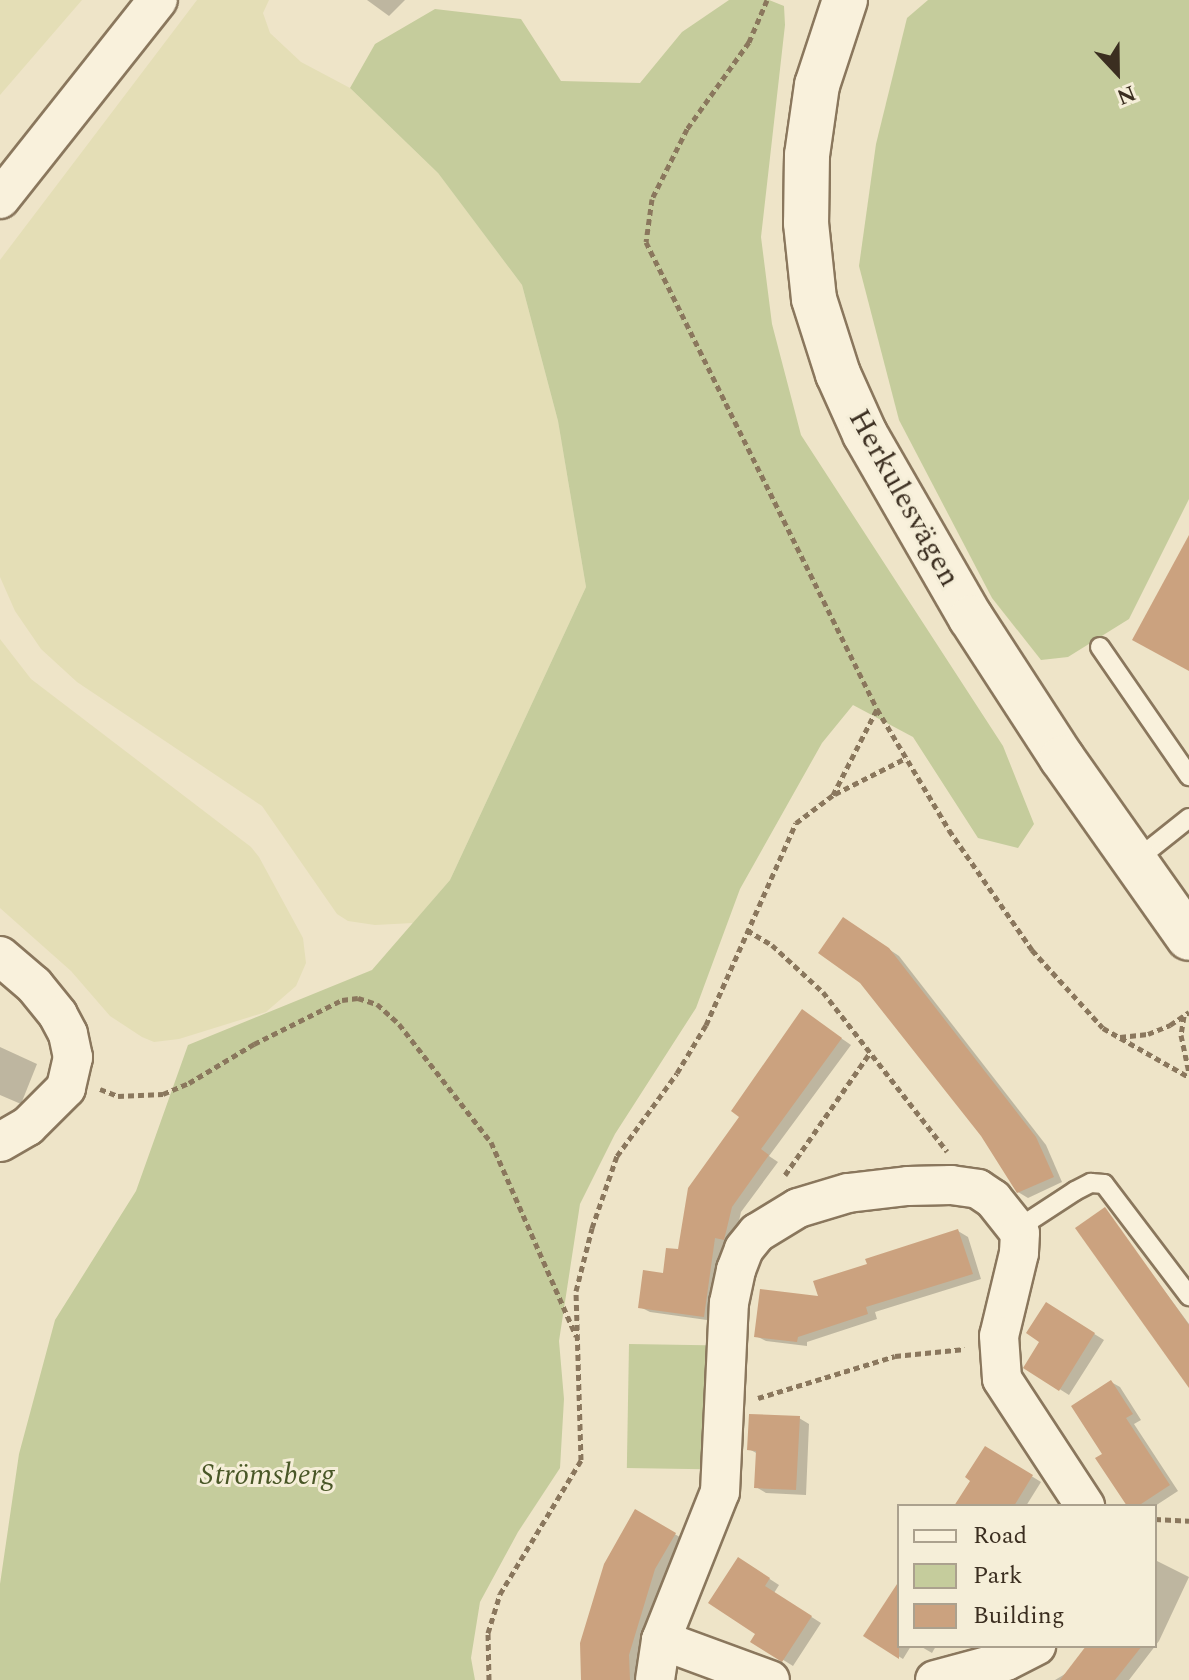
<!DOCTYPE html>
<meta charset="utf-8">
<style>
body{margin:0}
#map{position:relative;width:1189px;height:1680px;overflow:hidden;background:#eee4c8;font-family:Spectral,serif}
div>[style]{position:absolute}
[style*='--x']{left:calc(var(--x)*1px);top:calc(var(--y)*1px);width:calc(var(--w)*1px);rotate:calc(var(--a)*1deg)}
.farmland>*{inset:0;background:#e4deb6}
.green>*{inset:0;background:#c5cc9c;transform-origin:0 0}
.shadow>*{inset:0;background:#0003}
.building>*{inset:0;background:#cba27f}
.path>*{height:5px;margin-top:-2.5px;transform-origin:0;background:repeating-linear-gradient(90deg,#8a775d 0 6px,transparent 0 10px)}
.roads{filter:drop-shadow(2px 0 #8a775d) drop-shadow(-2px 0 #8a775d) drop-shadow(0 2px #8a775d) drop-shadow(0 -2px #8a775d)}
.lane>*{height:18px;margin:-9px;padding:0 9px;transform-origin:9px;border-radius:9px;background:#f9f1dc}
.street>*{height:38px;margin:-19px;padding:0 19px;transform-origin:19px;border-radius:19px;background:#f9f1dc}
.secondary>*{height:44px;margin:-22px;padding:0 22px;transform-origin:22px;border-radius:22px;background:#f9f1dc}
span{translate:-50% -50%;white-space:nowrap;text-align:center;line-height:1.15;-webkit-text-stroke:6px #f5eed8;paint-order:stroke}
.street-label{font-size:30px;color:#3b2e20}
.park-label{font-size:30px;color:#495727;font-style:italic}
.legend{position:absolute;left:897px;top:1504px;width:260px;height:144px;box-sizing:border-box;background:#f5eed8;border:2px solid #aba18e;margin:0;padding:10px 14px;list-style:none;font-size:24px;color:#3b2e20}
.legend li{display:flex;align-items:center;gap:16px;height:40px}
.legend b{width:40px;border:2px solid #aba18e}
.north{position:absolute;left:1077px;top:32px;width:80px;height:80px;-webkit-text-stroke:6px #f5eed8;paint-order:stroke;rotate:158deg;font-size:22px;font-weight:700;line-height:32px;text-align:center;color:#3b2e20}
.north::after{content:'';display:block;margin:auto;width:28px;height:36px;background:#3b2e20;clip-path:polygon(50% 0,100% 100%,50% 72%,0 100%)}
</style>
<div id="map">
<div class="farmland">
<i style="clip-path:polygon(0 0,82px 0,0 95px)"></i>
<i style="clip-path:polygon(197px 0,269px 0,263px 13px,270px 33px,301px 62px,350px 88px,438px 173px,522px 285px,558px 421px,586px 587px,450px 880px,413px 923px,375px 925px,348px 921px,337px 914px,262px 806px,77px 682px,41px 649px,15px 611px,0 577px,0 260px)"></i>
<i style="clip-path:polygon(0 639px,31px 679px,251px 847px,259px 857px,303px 938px,306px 963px,296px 986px,266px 1012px,179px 1039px,154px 1042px,142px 1037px,110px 1016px,71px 971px,0 908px)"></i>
</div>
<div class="green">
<i style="clip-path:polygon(729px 0,769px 0,784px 6px,785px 25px,761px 237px,772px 324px,801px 435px,1003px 746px,1034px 824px,1018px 848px,978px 838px,913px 737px,853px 705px,822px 743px,740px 889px,696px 1008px,615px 1134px,580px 1204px,559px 1341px,564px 1399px,560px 1468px,518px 1532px,480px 1602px,471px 1658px,475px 1680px,0 1680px,0 1584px,19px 1454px,55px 1320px,136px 1191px,188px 1045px,372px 970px,450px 880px,586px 587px,558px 421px,522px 285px,438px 173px,350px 88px,375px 44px,435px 9px,521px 19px,561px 81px,640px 83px,682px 32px)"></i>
<i style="clip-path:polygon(928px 0,1189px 0,1189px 499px,1129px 619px,1068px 657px,1041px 660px,992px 598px,899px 420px,859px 266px,876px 144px,907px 18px)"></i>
<i style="left:629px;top:1344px;width:77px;height:124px;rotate:1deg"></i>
</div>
<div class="shadow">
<i style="clip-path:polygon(367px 0,405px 0,389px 16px)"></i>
<i style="clip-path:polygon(853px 925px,899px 956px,1046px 1145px,1062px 1182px,1028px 1198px,1018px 1192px)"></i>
<i style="clip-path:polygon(812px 1018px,851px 1045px,769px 1156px,778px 1162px,741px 1212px,734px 1244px,724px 1243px,714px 1321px,650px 1312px,640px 1307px,664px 1275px)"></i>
<i style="clip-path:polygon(0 1047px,37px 1064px,21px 1104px,0 1095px)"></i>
<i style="clip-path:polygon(1105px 1210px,1189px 1324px,1189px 1384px)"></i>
<i style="clip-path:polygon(958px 1231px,968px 1237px,981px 1279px,875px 1312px,877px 1319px,807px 1342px,807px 1346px,766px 1341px,756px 1336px,820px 1299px,869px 1265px)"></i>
<i style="clip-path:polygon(1046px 1304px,1104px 1340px,1069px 1395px,1026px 1368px,1042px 1341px)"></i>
<i style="clip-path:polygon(1111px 1382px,1120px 1387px,1141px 1420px,1134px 1424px,1178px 1491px,1155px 1506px,1129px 1506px,1105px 1454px)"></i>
<i style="clip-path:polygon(799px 1418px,809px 1424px,806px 1495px,766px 1493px,756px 1487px,758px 1454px,749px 1449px)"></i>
<i style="clip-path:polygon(986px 1448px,1041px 1482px,1026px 1506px,956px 1506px,973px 1480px)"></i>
<i style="clip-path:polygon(636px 1512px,685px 1540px,665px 1575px,638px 1661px,639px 1680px,583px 1680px)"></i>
<i style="clip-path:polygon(1155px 1560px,1189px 1577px,1159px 1641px,1129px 1680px,1055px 1680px,1070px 1671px,1089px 1646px,1155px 1646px)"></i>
<i style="clip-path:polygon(748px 1565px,779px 1585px,774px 1593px,821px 1623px,793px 1666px,753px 1641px,758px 1633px)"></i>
<i style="clip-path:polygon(899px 1592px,899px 1646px,911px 1646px,903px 1659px,866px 1636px)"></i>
<i style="clip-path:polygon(920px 1646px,936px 1646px,932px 1653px)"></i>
</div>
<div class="building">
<i style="clip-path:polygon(1189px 535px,1189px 671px,1132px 640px)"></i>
<i style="clip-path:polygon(843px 917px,889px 948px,1036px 1137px,1054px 1177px,1017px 1193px,981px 1136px,860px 983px,818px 953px)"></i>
<i style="clip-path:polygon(802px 1009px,842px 1038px,761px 1149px,769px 1155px,732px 1207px,724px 1240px,715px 1238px,704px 1317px,638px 1308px,643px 1270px,663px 1273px,666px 1248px,678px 1249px,688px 1188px,739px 1117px,731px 1111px)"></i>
<i style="clip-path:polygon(1105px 1207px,1189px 1325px,1189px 1388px,1075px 1228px)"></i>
<i style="clip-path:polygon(958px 1229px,973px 1274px,866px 1307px,868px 1314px,798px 1337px,797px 1342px,754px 1337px,760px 1289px,818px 1296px,813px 1281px,867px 1264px,865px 1259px)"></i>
<i style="clip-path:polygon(1046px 1302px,1095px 1333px,1059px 1391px,1023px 1368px,1039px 1342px,1026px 1333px)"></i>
<i style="clip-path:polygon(1111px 1380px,1133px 1414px,1126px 1418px,1170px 1485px,1138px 1506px,1127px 1506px,1095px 1458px,1102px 1454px,1071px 1406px)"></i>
<i style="clip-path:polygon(749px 1414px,800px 1416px,796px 1490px,754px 1488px,756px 1451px,747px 1450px)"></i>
<i style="clip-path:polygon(985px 1446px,1033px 1475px,1014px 1506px,954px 1506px,970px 1481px,965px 1477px)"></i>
<i style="clip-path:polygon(635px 1509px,676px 1533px,655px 1569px,629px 1655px,630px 1680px,581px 1680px,580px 1643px,604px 1564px)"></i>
<i style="clip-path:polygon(738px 1557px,770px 1578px,765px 1586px,812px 1616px,782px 1662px,750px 1642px,755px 1634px,708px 1603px)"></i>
<i style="clip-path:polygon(899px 1581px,899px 1659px,863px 1636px)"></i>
<i style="clip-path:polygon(1086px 1646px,1142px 1646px,1115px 1680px,1060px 1680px)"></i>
</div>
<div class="path">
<i style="--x:767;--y:0;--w:46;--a:113.2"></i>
<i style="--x:749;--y:42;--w:107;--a:125.5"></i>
<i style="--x:687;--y:129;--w:78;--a:116.6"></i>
<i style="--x:652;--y:199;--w:43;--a:97.9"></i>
<i style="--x:646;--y:242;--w:521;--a:63.68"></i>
<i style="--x:877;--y:709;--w:141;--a:59.2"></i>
<i style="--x:949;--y:830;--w:146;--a:55.3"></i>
<i style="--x:1032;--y:950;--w:105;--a:47.7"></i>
<i style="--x:1103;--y:1028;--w:99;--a:29.7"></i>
<i style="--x:835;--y:794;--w:80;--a:-26.9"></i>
<i style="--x:747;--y:930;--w:29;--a:31"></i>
<i style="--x:772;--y:945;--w:69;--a:42.7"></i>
<i style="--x:823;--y:992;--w:202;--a:52.1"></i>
<i style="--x:1184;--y:1016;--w:19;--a:99"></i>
<i style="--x:1181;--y:1035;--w:40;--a:78"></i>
<i style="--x:1120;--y:1037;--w:28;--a:-6"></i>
<i style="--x:1148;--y:1034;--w:24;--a:-22"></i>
<i style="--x:1170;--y:1025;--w:23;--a:-34"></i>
<i style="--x:100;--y:1089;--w:19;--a:21"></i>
<i style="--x:118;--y:1096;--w:45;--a:-2.5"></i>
<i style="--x:163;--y:1094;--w:28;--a:-23"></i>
<i style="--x:189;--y:1083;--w:76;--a:-31"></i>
<i style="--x:254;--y:1044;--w:98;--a:-26.6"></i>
<i style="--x:342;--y:1000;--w:16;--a:-7"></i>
<i style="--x:358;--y:998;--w:20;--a:18"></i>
<i style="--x:377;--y:1004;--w:30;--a:42"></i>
<i style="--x:399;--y:1024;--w:150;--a:52.1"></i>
<i style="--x:491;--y:1142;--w:212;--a:66.3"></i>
<i style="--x:785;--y:1175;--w:147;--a:-55.2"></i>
<i style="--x:758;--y:1398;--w:143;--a:-17"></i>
<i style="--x:895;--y:1356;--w:70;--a:-5.7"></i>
<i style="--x:1155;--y:1519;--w:34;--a:3"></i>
<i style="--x:489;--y:1680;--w:47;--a:-91.2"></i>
<i style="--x:488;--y:1633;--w:41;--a:-72.9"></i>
<i style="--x:500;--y:1594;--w:157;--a:-58.8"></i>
<i style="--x:581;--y:1460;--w:169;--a:-91.7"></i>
<i style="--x:576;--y:1291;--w:65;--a:-75.7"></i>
<i style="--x:592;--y:1228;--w:76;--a:-70.9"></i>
<i style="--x:617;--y:1156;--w:102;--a:-54.1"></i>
<i style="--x:677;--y:1073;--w:56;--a:-58.9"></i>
<i style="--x:706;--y:1025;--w:221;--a:-66"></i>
<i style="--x:796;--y:823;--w:46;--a:-37.1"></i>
<i style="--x:833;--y:795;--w:97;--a:-62.9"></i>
</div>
<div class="roads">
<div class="lane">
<i style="--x:1100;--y:647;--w:157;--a:55.4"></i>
<i style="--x:1135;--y:861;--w:69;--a:-38.5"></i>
<i style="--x:1017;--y:1229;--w:69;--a:-33.2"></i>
<i style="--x:1075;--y:1191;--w:18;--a:-27"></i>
<i style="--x:1091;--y:1183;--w:13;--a:4"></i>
<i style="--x:1104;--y:1184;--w:141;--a:52.8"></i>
</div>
<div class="street">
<i style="--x:0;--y:199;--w:254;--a:-51.6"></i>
<i style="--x:0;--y:956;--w:45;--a:40.5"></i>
<i style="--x:34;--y:985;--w:38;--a:51"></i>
<i style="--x:58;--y:1015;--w:21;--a:62"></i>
<i style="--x:68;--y:1034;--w:24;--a:78"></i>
<i style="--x:73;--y:1057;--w:32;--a:103"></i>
<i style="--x:66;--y:1088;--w:54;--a:135"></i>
<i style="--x:28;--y:1126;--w:32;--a:150"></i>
<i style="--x:661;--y:1640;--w:116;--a:20.2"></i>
<i style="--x:655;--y:1680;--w:40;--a:-81.5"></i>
<i style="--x:661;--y:1640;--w:159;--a:-68.3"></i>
<i style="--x:720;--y:1492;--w:189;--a:-87.3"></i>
<i style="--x:729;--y:1303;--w:34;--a:-78"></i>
<i style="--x:736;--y:1270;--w:22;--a:-69"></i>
<i style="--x:744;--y:1249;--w:21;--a:-51"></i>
<i style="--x:757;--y:1233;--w:48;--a:-31.4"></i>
<i style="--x:798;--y:1208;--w:52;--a:-16.7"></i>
<i style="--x:848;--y:1193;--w:60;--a:-6.7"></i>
<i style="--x:908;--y:1186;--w:43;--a:-1.3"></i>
<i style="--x:951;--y:1185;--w:27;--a:8"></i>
<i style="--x:978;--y:1189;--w:18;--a:34"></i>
<i style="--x:993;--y:1199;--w:43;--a:51.5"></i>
<i style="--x:1020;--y:1233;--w:20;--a:93"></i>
<i style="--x:1019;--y:1253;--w:85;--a:103.5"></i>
<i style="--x:999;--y:1336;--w:43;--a:86"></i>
<i style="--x:1002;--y:1379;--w:152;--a:56.8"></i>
<i style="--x:935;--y:1680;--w:73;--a:-15"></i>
<i style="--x:1006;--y:1661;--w:34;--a:-27"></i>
</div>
<div class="secondary">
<i style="--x:845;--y:0;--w:89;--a:108.2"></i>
<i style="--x:817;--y:85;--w:71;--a:98.1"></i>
<i style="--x:807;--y:155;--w:68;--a:90.8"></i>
<i style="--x:806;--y:223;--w:76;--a:84"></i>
<i style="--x:814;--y:299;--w:79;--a:72.3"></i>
<i style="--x:838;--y:374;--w:66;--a:65.8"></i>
<i style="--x:865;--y:434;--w:212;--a:60.1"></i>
<i style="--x:971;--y:618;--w:167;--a:57"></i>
<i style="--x:1062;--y:758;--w:220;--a:54.8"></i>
</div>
</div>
<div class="street-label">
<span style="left:904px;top:498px;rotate:61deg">Herkulesvägen</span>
</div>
<div class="park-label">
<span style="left:267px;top:1475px">Strömsberg</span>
</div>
<ul class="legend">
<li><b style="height:10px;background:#f9f1dc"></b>Road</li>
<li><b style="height:22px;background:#c5cc9c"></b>Park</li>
<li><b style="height:22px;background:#cba27f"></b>Building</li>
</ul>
<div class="north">N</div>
</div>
